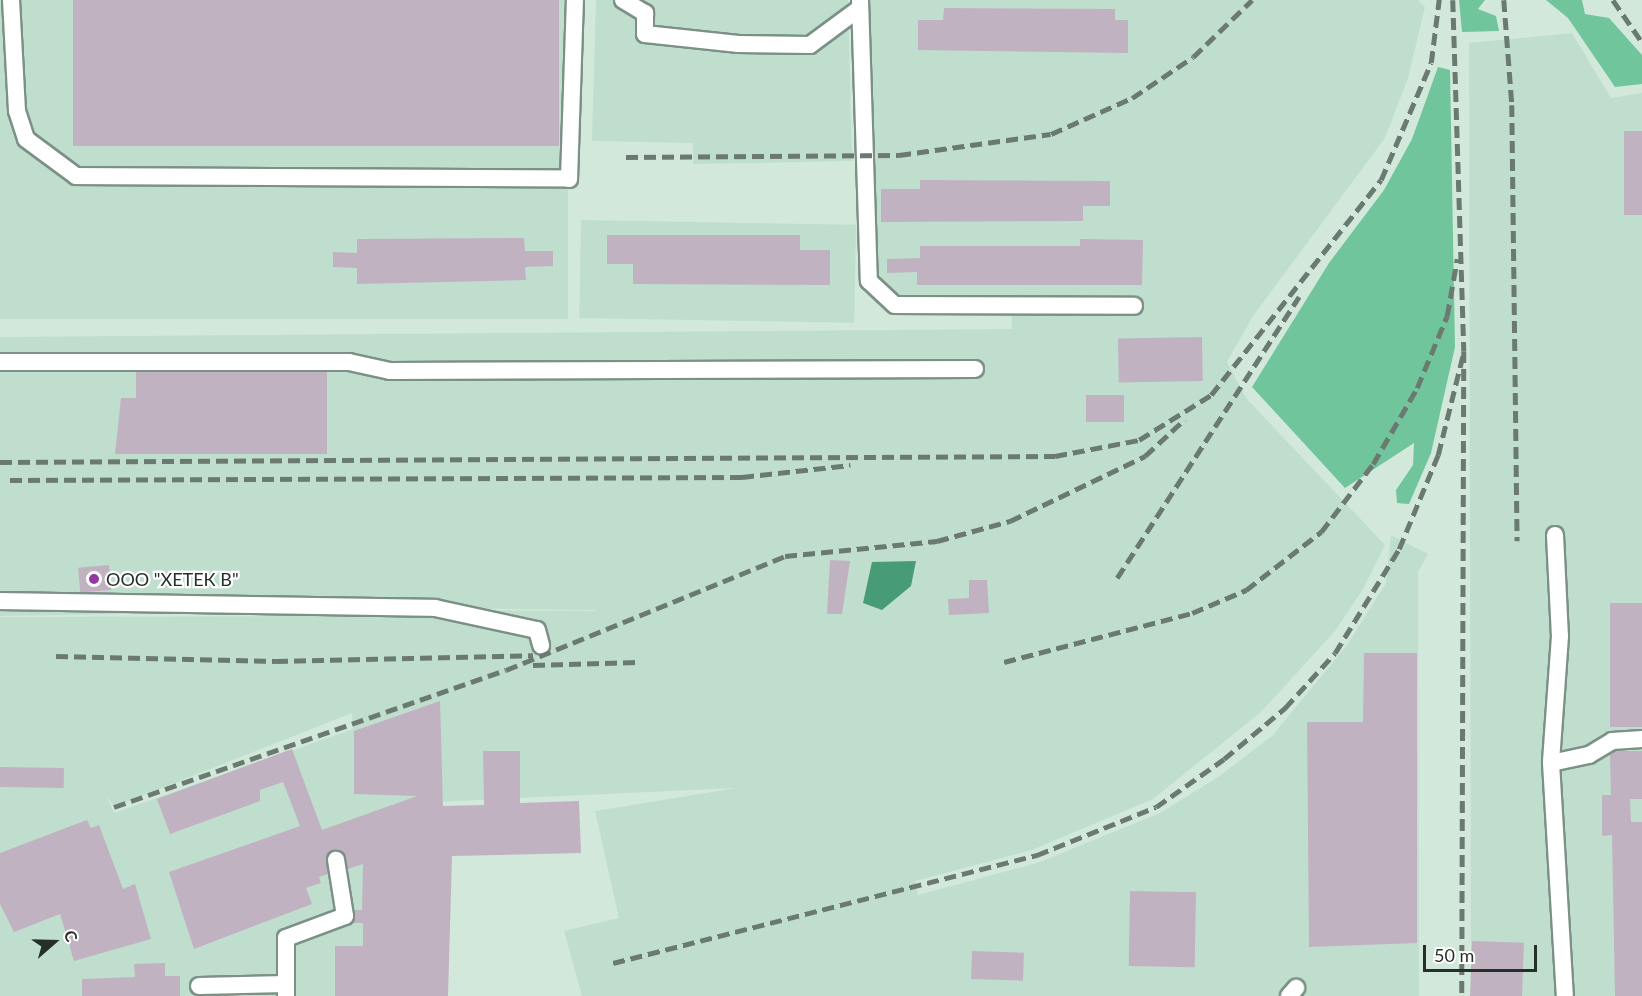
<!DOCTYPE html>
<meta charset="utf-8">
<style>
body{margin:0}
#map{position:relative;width:1642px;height:996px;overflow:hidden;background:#d2e8db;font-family:Lato,sans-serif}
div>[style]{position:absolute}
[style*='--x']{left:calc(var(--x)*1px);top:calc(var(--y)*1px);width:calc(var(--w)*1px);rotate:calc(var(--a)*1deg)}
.built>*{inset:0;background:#c0decd;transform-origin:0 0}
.forest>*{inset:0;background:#71c59c}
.water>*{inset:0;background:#479c75}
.building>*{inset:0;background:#c1b2c2;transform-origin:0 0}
.roads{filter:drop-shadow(2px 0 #7c9186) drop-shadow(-2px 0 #7c9186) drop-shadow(0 2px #7c9186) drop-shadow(0 -2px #7c9186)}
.minor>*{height:16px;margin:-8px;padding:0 8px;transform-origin:8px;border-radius:8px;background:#fff}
.rail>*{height:4.5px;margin-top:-2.25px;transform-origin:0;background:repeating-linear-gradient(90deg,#6b7a71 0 12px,transparent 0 18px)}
.dots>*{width:16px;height:16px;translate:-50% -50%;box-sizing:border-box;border:3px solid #fff;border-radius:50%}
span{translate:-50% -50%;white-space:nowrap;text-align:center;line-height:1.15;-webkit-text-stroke:4.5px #fff;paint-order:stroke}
.poi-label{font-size:18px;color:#262f2a}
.left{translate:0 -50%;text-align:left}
.north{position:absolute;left:24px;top:912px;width:60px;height:60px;-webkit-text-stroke:4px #fff;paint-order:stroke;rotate:70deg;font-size:16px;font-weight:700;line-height:24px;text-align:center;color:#262f2a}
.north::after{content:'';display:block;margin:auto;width:21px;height:27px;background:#262f2a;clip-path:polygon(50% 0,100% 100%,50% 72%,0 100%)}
.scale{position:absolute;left:1423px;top:945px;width:114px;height:27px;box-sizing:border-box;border:3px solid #262f2a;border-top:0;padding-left:8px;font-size:18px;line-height:21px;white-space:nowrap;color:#262f2a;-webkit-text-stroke:4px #fff;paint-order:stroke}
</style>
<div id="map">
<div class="built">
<i style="left:0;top:0;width:568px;height:319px"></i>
<i style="clip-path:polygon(596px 0,848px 0,852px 161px,693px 164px,693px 143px,592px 141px)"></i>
<i style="clip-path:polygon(evenodd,870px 0,1418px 0,1425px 7px,1408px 78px,1385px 138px,1253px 316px,1227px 362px,1246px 398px,1385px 545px,1363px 589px,1335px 631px,1261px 712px,1153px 799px,1032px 850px,915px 881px,918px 895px,1037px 863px,1160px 813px,1218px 777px,1272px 736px,1347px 645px,1386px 583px,1391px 535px,1428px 554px,1418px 572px,1419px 996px,582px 996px,564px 931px,619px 918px,595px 811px,736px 788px,392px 804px,391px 996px,0 996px,0 617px,356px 616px,357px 610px,0 616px,0 337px,1012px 329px,1011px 296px,903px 297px,874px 275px,870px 0,435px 608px,595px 610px,595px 611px,376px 610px,435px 608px,870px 0,352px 713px,353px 729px,114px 813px,106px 794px,114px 807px,352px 713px)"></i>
<i style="clip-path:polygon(1572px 33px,1611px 98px,1642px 93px,1642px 996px,1572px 996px,1557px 737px,1567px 636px,1552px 636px,1542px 751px,1558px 996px,1471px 996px,1469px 43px)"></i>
<i style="left:581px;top:220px;width:275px;height:98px;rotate:1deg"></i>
</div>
<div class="forest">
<i style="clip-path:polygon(1459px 0,1485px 0,1478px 9px,1496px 16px,1499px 31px,1462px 32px)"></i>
<i style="clip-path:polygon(1546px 0,1582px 0,1585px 14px,1609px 18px,1642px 55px,1642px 84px,1615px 87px,1568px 18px)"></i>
<i style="clip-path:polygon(1438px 67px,1450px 70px,1455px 347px,1431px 453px,1409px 504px,1397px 503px,1396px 490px,1413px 465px,1414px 443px,1345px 488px,1252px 387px,1329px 263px,1384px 190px,1412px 139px)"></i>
</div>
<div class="water">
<i style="clip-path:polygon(916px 561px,911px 586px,882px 610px,863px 603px,872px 562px)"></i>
</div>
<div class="building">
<i style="left:73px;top:0;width:486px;height:146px"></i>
<i style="clip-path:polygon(944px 8px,1115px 9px,1115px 20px,1128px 20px,1128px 53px,918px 50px,918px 20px,943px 20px)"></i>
<i style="left:1624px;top:131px;width:18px;height:84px"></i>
<i style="clip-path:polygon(920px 180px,1110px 181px,1110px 206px,1083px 206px,1083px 221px,881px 222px,881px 189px,920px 189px)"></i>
<i style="clip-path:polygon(607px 235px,800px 235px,800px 250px,830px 250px,830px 285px,633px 284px,633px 264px,607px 264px)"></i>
<i style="clip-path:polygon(524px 238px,525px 251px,553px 251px,553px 266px,525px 267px,526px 280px,357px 284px,357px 268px,333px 267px,333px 252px,357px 253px,357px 239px)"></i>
<i style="clip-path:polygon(1080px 239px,1143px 240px,1142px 285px,917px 285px,917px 272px,887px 273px,887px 259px,920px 258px,920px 246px,1080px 246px)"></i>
<i style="left:1202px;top:337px;width:44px;height:84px;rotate:89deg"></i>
<i style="clip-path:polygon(136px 372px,327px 372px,327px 454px,115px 454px,121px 398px,136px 398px)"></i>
<i style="left:1086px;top:395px;width:38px;height:27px"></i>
<i style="clip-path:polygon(830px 560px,850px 561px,842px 614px,827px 614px)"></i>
<i style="left:109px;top:565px;width:25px;height:31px;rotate:85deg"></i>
<i style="clip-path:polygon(969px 580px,987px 580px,989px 613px,949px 615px,948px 599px,969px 598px)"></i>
<i style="left:1610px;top:603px;width:32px;height:124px"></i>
<i style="clip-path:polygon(1364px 653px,1417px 653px,1417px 943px,1309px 947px,1307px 722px,1363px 722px)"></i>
<i style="clip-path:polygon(440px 701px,443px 806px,484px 805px,483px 751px,520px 751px,520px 803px,579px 801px,581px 853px,452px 856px,448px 996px,335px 996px,335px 946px,363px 946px,363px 923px,353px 923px,355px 910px,362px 910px,363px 864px,348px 869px,339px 850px,326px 856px,328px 874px,319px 877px,321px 883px,306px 888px,312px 904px,194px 949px,169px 872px,300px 826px,283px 782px,260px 790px,260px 801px,170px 834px,157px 799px,292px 749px,322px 830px,417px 796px,354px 794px,354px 731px)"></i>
<i style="clip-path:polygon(1615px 751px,1642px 751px,1642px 799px,1630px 799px,1631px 822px,1642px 822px,1642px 996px,1615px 996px,1612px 835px,1602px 836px,1602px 795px,1611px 795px,1610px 755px)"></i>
<i style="left:0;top:767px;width:64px;height:20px;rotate:1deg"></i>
<i style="clip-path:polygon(87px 820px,91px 828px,99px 825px,123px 889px,135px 884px,151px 939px,74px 961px,60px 914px,14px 932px,0 904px,0 853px)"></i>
<i style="left:1130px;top:891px;width:66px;height:75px;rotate:1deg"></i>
<i style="left:1472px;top:941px;width:52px;height:55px;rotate:2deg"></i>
<i style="left:972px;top:951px;width:52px;height:28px;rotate:2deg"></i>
<i style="clip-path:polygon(165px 963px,165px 976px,180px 976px,180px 996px,82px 996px,82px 979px,135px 977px,134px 964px)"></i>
</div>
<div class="roads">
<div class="minor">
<i style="--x:11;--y:0;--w:111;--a:86.9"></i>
<i style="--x:17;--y:111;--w:29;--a:72"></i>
<i style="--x:26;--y:139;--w:62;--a:36.5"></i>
<i style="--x:76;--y:176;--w:493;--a:0.3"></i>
<i style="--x:569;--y:179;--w:179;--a:-88.1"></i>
<i style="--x:623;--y:0;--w:26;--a:31"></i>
<i style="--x:645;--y:13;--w:21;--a:90"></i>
<i style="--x:645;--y:34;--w:94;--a:6.1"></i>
<i style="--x:738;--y:44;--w:72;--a:0.8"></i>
<i style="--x:810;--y:45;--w:62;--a:-36.5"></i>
<i style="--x:860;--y:0;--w:281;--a:88.2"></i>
<i style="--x:869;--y:281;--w:35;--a:43"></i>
<i style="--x:895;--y:305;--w:239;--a:0.2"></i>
<i style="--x:0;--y:362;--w:349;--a:0"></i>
<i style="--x:349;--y:362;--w:42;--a:12.4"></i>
<i style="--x:390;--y:371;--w:585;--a:-0.2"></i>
<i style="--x:1555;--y:535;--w:101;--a:87.2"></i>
<i style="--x:1560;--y:636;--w:127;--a:94.1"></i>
<i style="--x:1551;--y:763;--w:233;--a:86.6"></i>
<i style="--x:0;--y:601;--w:435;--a:0.9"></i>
<i style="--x:435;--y:608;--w:104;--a:12.2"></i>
<i style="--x:537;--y:630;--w:16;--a:75"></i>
<i style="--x:1551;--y:763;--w:39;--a:-12"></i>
<i style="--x:1589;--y:755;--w:27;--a:-31"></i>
<i style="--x:1612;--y:741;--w:30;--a:-4"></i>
<i style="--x:199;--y:986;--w:87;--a:-1.3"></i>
<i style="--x:286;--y:996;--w:58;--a:-90"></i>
<i style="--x:286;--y:938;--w:63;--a:-20.4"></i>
<i style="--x:345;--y:916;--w:57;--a:-99.1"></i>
<i style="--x:1289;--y:996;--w:11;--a:-49"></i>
</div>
</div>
<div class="rail">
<i style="--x:1453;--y:0;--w:351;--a:88.2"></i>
<i style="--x:1464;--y:351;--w:645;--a:90.18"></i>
<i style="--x:1504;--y:0;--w:105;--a:85.6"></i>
<i style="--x:1512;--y:105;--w:436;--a:89.3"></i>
<i style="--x:1613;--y:0;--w:51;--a:55.4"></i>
<i style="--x:626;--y:157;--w:273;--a:-0.4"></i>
<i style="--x:899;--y:155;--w:153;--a:-7.9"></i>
<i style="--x:1051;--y:134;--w:89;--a:-24"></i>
<i style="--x:1132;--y:98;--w:73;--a:-33.9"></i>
<i style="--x:1193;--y:57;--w:82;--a:-44"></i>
<i style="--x:0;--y:462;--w:1055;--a:-0.33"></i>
<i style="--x:1055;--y:456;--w:86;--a:-10.8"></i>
<i style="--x:1139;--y:440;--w:85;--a:-32"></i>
<i style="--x:1211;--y:395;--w:274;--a:-51.7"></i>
<i style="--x:1381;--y:180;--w:127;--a:-66.9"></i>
<i style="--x:1431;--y:63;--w:64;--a:-82.8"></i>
<i style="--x:10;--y:480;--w:732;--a:-0.23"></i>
<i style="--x:742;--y:477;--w:109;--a:-6.3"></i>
<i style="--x:1117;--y:578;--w:335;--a:-57.1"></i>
<i style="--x:56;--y:656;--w:220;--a:1.3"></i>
<i style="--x:276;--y:661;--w:257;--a:-1.3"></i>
<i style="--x:1004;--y:662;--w:194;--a:-14.6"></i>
<i style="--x:1192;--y:613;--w:59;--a:-23.1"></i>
<i style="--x:1246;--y:590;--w:95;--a:-37.7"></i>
<i style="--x:1321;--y:532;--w:86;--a:-52.6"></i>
<i style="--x:1373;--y:464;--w:88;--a:-59.9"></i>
<i style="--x:1417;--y:388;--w:78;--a:-67.4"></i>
<i style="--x:1447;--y:316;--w:58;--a:-80"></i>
<i style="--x:533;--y:665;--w:105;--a:-1.6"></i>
<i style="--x:114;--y:807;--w:415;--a:-19.3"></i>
<i style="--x:506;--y:670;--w:301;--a:-22.2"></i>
<i style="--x:785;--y:556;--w:153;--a:-5.6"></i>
<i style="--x:937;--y:541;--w:76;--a:-15.3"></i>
<i style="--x:1010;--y:521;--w:150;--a:-25.7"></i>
<i style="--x:1145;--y:456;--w:54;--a:-42.8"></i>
<i style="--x:613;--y:963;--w:438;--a:-14.3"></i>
<i style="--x:1037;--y:855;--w:128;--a:-22"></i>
<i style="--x:1156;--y:807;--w:83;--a:-35.2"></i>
<i style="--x:1224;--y:759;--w:80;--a:-39.9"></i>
<i style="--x:1285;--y:708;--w:74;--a:-47.7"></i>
<i style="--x:1335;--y:653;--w:122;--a:-58.4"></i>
<i style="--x:1399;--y:549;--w:102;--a:-67.5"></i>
<i style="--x:1438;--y:455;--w:107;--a:-76"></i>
</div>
<div class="dots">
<i style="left:94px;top:579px;background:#9538a2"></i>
</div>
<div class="poi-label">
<span class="left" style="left:106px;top:579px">ООО "ХЕТЕК В"</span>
</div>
<div class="north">С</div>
<div class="scale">50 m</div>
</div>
